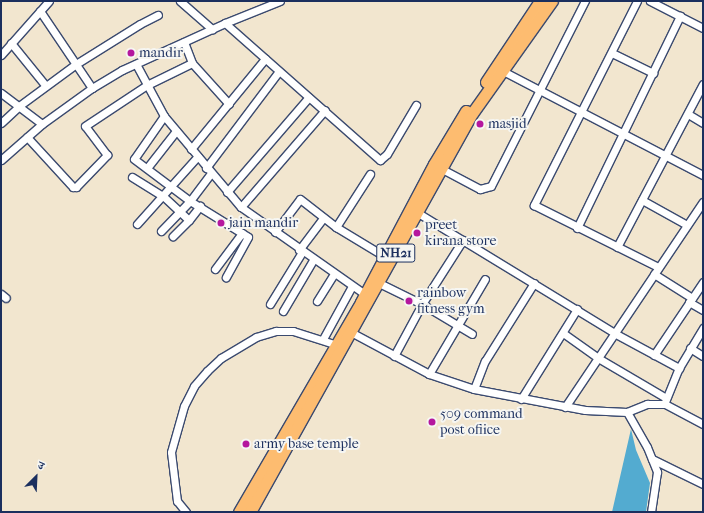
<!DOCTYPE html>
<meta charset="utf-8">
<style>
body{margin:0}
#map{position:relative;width:704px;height:513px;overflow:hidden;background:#f2e6cf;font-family:"IM FELL French Canon","Noto Serif Devanagari",serif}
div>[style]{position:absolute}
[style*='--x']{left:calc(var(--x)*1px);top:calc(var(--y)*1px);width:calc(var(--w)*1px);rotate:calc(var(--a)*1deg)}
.water>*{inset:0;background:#53abd0}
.roads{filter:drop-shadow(1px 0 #3b4a6f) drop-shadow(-1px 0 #3b4a6f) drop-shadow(0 1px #3b4a6f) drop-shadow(0 -1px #3b4a6f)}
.minor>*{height:7px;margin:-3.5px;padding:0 3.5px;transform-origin:3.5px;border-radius:3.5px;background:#fff}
.highway>*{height:11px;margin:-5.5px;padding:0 5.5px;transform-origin:5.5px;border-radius:5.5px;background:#fdbc70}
.dots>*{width:11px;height:11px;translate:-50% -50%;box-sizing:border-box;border:2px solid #f6f6f2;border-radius:50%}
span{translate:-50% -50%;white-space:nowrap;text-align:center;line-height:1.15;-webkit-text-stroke:4px #f6f6f2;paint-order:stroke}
.shield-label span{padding:1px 3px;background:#f6f6f2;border:1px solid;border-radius:3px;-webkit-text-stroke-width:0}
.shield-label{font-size:13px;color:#1b2f5e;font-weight:700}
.poi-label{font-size:14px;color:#1b2f5e}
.left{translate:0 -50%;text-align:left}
.frame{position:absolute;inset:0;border:2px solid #1b2f5e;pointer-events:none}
.north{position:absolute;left:16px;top:457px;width:40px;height:40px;-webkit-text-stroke:3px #f6f6f2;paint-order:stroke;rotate:24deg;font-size:11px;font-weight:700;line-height:16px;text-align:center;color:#1b2f5e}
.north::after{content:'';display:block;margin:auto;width:14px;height:18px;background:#1b2f5e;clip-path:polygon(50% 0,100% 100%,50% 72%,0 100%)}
</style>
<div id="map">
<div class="water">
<i style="clip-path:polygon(631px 429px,636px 450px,650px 483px,646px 512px,612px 512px)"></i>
</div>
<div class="roads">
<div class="minor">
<i style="--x:180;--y:1;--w:43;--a:41.2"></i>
<i style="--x:637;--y:1;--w:229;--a:116.8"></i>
<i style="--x:534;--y:205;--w:139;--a:26.6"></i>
<i style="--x:650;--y:1;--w:59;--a:27"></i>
<i style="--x:40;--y:11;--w:93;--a:56"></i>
<i style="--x:225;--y:23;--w:207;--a:41.5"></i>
<i style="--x:380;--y:160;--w:9;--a:-41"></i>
<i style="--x:387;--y:154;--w:57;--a:-59.4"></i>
<i style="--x:184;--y:42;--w:22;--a:69"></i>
<i style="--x:192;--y:63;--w:55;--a:47.9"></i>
<i style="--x:11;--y:43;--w:55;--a:50.9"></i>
<i style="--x:612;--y:53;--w:46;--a:26"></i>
<i style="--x:1;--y:55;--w:72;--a:-48.4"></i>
<i style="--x:136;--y:64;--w:59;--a:61.7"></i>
<i style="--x:164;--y:116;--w:119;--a:49.8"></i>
<i style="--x:241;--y:207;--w:151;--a:35.1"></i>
<i style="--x:499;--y:69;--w:230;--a:27.5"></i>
<i style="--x:1;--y:93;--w:51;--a:37.1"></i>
<i style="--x:688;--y:114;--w:17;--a:31"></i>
<i style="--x:164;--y:116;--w:52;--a:124.9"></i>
<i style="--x:134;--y:159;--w:70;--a:36.9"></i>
<i style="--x:190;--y:201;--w:68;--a:31.8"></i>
<i style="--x:248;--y:237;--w:46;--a:118.8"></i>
<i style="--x:1;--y:123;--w:25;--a:-43"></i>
<i style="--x:19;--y:106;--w:71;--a:-36.4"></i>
<i style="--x:76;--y:64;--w:75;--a:-32"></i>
<i style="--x:140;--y:24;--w:20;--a:-27"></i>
<i style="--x:27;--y:137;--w:68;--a:47.4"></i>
<i style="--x:73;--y:187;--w:3;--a:0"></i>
<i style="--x:76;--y:187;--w:45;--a:-45.9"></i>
<i style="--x:107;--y:155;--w:36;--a:-127"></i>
<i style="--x:85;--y:126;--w:74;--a:-33.5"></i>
<i style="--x:147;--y:85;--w:50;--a:-26.1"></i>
<i style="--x:191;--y:149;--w:117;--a:-50.6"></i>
<i style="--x:1;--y:160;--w:55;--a:-41.3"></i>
<i style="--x:42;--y:124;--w:62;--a:-35.8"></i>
<i style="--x:92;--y:88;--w:35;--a:-31"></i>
<i style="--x:122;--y:70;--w:113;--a:-24.5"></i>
<i style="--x:225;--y:23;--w:59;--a:-21.8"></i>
<i style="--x:147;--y:168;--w:47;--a:-51.9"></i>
<i style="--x:206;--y:168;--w:121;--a:-53"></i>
<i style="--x:442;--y:169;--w:43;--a:27.8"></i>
<i style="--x:480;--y:189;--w:11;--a:-15"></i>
<i style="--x:491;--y:186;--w:208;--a:-63.1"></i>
<i style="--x:132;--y:177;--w:36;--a:32"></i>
<i style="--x:163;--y:196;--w:35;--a:43"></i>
<i style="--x:189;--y:220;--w:23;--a:135"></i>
<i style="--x:227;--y:192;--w:125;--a:-49.2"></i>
<i style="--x:642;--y:200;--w:51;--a:29.1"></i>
<i style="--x:241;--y:207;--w:128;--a:-49.1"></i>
<i style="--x:418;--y:213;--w:232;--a:31.4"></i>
<i style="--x:616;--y:334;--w:72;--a:28.4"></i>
<i style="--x:189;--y:220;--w:18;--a:-52"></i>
<i style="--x:137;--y:224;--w:91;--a:-48.1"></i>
<i style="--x:336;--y:227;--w:63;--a:-57.3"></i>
<i style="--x:577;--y:228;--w:236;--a:-64.1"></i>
<i style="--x:161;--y:231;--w:42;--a:-46"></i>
<i style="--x:190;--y:201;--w:34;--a:-53"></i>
<i style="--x:275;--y:232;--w:41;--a:-52.9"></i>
<i style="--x:300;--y:199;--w:46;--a:37.9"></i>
<i style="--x:336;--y:227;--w:56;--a:31.1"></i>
<i style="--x:617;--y:247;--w:184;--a:-62.2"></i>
<i style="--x:299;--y:250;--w:40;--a:-53"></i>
<i style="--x:215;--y:269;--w:45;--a:-53.1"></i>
<i style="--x:654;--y:274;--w:45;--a:32.3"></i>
<i style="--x:379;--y:283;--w:48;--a:26"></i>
<i style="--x:422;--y:304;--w:58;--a:31"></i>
<i style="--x:1;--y:294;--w:6;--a:39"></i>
<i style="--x:317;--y:301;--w:32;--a:-58"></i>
<i style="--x:689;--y:302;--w:16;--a:30"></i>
<i style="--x:270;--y:304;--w:61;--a:-58.4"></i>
<i style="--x:283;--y:311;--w:59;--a:-59.5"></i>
<i style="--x:347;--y:330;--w:93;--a:28.2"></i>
<i style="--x:429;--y:374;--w:47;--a:18.4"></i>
<i style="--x:474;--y:389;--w:113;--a:10.7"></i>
<i style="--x:585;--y:410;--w:42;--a:2.7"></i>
<i style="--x:627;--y:412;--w:22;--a:-22"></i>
<i style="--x:647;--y:404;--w:18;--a:0"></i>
<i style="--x:665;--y:404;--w:43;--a:27.8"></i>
<i style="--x:563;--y:333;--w:43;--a:35.5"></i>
<i style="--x:598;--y:358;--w:79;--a:30.5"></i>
<i style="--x:323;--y:339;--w:60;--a:-61.3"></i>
<i style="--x:690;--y:348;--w:15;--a:32"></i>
<i style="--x:654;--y:355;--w:88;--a:-56.1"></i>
<i style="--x:394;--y:356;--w:59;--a:-61.7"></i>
<i style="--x:422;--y:304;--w:76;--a:-57.4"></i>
<i style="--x:429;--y:374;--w:110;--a:-59.5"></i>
<i style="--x:474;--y:389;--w:30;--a:-69"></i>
<i style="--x:485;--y:361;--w:92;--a:-57.9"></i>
<i style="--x:521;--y:399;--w:106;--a:-58.1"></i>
<i style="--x:665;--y:402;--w:37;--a:-68"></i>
<i style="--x:679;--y:368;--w:47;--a:-59"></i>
<i style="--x:565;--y:407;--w:247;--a:-56.1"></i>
<i style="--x:627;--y:412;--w:40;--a:60.3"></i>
<i style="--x:647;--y:447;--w:27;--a:68"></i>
<i style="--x:657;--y:472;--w:40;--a:98.5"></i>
<i style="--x:652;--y:459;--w:57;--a:26.1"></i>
<i style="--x:186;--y:512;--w:14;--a:-129"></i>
<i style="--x:177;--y:501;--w:49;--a:-97"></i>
<i style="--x:171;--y:452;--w:48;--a:-74.2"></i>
<i style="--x:184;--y:406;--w:22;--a:-63"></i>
<i style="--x:194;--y:386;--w:20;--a:-49"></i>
<i style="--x:207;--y:371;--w:19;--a:-43"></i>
<i style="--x:221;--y:358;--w:41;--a:-31"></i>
<i style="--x:256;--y:337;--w:21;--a:-17"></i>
<i style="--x:276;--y:331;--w:17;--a:0"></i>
<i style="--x:293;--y:331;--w:43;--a:17.6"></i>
</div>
<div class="highway">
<i style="--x:486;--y:82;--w:97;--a:-56.3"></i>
<i style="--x:239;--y:512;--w:243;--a:-59.8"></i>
<i style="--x:361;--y:302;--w:156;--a:-62.1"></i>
<i style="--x:434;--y:164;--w:62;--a:-58.9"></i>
<i style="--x:250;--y:512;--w:458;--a:-60.9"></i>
<i style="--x:473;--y:112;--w:136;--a:-54.6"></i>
</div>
</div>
<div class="dots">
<i style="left:131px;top:53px;background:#b5179e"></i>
<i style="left:480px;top:124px;background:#b5179e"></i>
<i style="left:221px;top:223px;background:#b5179e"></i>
<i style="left:417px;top:233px;background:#b5179e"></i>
<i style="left:409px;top:301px;background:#b5179e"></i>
<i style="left:432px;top:422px;background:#b5179e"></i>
<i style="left:246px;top:444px;background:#b5179e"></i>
</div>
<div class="shield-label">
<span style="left:396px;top:253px">NH21</span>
</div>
<div class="poi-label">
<span class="left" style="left:139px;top:53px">mandir</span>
<span class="left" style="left:488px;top:124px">masjid</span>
<span class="left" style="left:229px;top:223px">jain mandir</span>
<span class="left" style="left:425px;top:233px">preet<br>kirana store</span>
<span class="left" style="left:417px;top:301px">rainbow<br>fitness gym</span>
<span class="left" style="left:440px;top:422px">509 command<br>post ofiice</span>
<span class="left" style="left:254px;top:444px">army base temple</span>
</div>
<div class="frame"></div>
<div class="north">उ</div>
</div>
